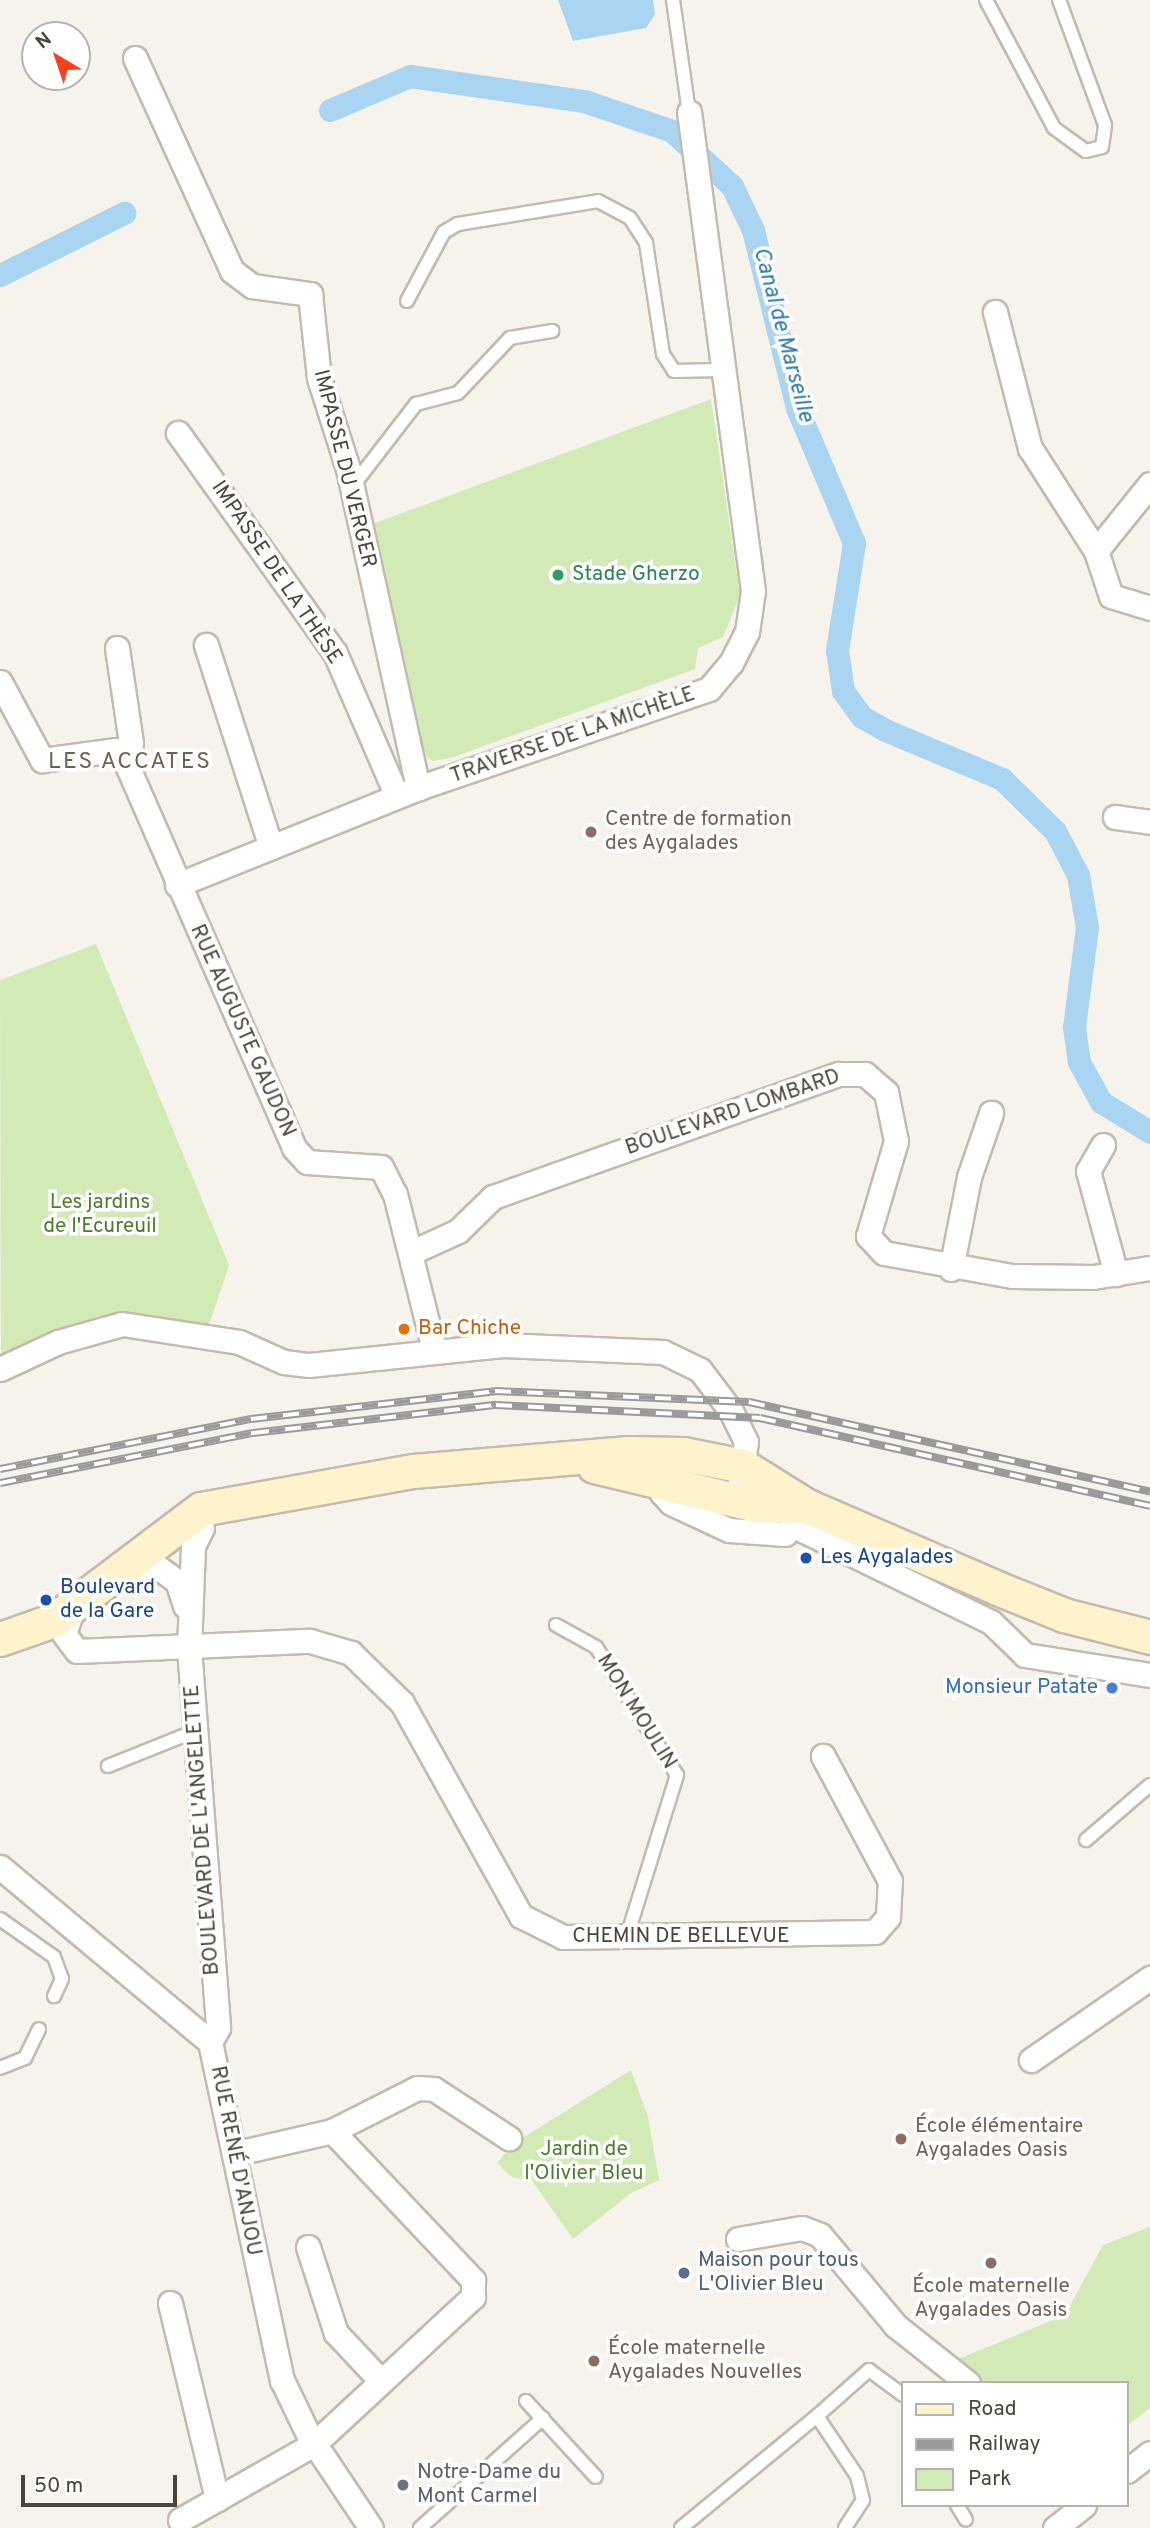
<!DOCTYPE html>
<meta charset="utf-8">
<style>
body{margin:0}
#map{position:relative;width:1150px;height:2528px;overflow:hidden;background:#f6f3ec;font-family:Overpass,sans-serif}
div>[style]{position:absolute}
[style*='--x']{left:calc(var(--x)*1px);top:calc(var(--y)*1px);width:calc(var(--w)*1px);rotate:calc(var(--a)*1deg)}
.green>*{inset:0;background:#d2eab5}
.water>*{inset:0;background:#a9d4f2}
.canal>*{height:23px;margin:-11.5px;padding:0 11.5px;transform-origin:11.5px;border-radius:11.5px;background:#a9d4f2}
.roads{filter:drop-shadow(2px 0 #c2bbae) drop-shadow(-2px 0 #c2bbae) drop-shadow(0 2px #c2bbae) drop-shadow(0 -2px #c2bbae)}
.lane>*{height:12px;margin:-6px;padding:0 6px;transform-origin:6px;border-radius:6px;background:#fff}
.street>*{height:23px;margin:-11.5px;padding:0 11.5px;transform-origin:11.5px;border-radius:11.5px;background:#fff}
.secondary>*{height:33px;margin:-16.5px;padding:0 16.5px;transform-origin:16.5px;border-radius:16.5px;background:#fff3cd}
.rail>*{height:8px;margin-top:-4px;transform-origin:0;background:repeating-linear-gradient(90deg,#fff 0 16px,#9a9a9a 0 32px);box-sizing:border-box;border-block:2px solid #9a9a9a}
.dots>*{width:19px;height:19px;translate:-50% -50%;box-sizing:border-box;border:4px solid #fff;border-radius:50%}
span{translate:-50% -50%;white-space:nowrap;text-align:center;line-height:1.15;-webkit-text-stroke:7px #fff;paint-order:stroke}
.street-label{font-size:21px;color:#4b4439}
.leisure-label{font-size:21px;color:#27864d}
.left{translate:0 -50%;text-align:left}
.education-label{font-size:21px;color:#785e54}
.park-label{font-size:21px;color:#4a7f2a}
.food-label{font-size:21px;color:#c56008}
.transit-label{font-size:21px;color:#164399}
.shop-label{font-size:21px;color:#366cbe}
.right{translate:-100% -50%;text-align:right}
.service-label{font-size:21px;color:#4e5e75}
.worship-label{font-size:21px;color:#5b616d}
.water-label{font-size:23px;color:#2e7ab2;font-style:italic}
.neighbourhood-label{font-size:23px;color:#6e6250;letter-spacing:2px}
.legend{position:absolute;left:901px;top:2381px;width:228px;height:126px;box-sizing:border-box;background:#fff;border:2px solid #b7b4b0;margin:0;padding:9px 12px;list-style:none;font-size:21px;color:#4b4439}
.legend li{display:flex;align-items:center;gap:14px;height:35px}
.legend b{width:35px;border:2px solid #b7b4b0}
.north{position:absolute;left:21px;top:21px;width:70px;height:70px;box-sizing:border-box;background:#fff;border:2px solid #b7b4b0;border-radius:50%;rotate:321deg;font-size:19px;font-weight:700;line-height:28px;text-align:center;color:#4b4439}
.north::after{content:'';display:block;margin:auto;width:24px;height:32px;background:#fc3f1d;clip-path:polygon(50% 0,100% 100%,50% 72%,0 100%)}
.scale{position:absolute;left:21px;top:2475px;width:156px;height:32px;box-sizing:border-box;border:4px solid #4b4439;border-top:0;padding-left:9px;font-size:21px;line-height:24px;white-space:nowrap;color:#4b4439;-webkit-text-stroke:5px #fff;paint-order:stroke}
</style>
<div id="map">
<div class="green">
<i style="clip-path:polygon(711px 399px,740px 596px,723px 637px,698px 648px,695px 669px,451px 758px,433px 761px,420px 753px,367px 526px)"></i>
<i style="clip-path:polygon(96px 944px,229px 1265px,209px 1325px,148px 1315px,100px 1316px,1px 1354px,0 980px)"></i>
<i style="clip-path:polygon(631px 2070px,648px 2117px,659px 2180px,631px 2193px,573px 2239px,533px 2182px,512px 2177px,497px 2163px,513px 2144px)"></i>
<i style="clip-path:polygon(1150px 2227px,1150px 2408px,1127px 2426px,1127px 2383px,979px 2383px,951px 2362px,1065px 2315px,1103px 2245px)"></i>
</div>
<div class="water">
<i style="clip-path:polygon(558px 0,653px 0,655px 14px,646px 28px,573px 41px)"></i>
</div>
<div class="canal">
<i style="--x:330;--y:110;--w:87;--a:-23"></i>
<i style="--x:410;--y:76;--w:176;--a:8.2"></i>
<i style="--x:584;--y:101;--w:93;--a:18.8"></i>
<i style="--x:672;--y:131;--w:81;--a:42.5"></i>
<i style="--x:732;--y:186;--w:49;--a:64.5"></i>
<i style="--x:753;--y:230;--w:183;--a:76.1"></i>
<i style="--x:797;--y:408;--w:147;--a:67.1"></i>
<i style="--x:854;--y:543;--w:108;--a:99"></i>
<i style="--x:837;--y:650;--w:41;--a:81.7"></i>
<i style="--x:843;--y:691;--w:32;--a:54"></i>
<i style="--x:862;--y:717;--w:26;--a:29"></i>
<i style="--x:885;--y:730;--w:127;--a:22.7"></i>
<i style="--x:1002;--y:779;--w:74;--a:44.5"></i>
<i style="--x:1055;--y:831;--w:50;--a:62.4"></i>
<i style="--x:1078;--y:875;--w:53;--a:80.2"></i>
<i style="--x:1087;--y:927;--w:101;--a:97.4"></i>
<i style="--x:1074;--y:1027;--w:35;--a:82"></i>
<i style="--x:1079;--y:1062;--w:46;--a:61.2"></i>
<i style="--x:1101;--y:1102;--w:57;--a:31.5"></i>
<i style="--x:0;--y:275;--w:139;--a:-26.6"></i>
</div>
<div class="roads">
<div class="lane">
<i style="--x:673;--y:0;--w:113;--a:81.9"></i>
<i style="--x:986;--y:0;--w:145;--a:62"></i>
<i style="--x:1054;--y:128;--w:39;--a:36"></i>
<i style="--x:1086;--y:151;--w:16;--a:-14"></i>
<i style="--x:1102;--y:147;--w:22;--a:-82"></i>
<i style="--x:1105;--y:125;--w:133;--a:-110.2"></i>
<i style="--x:407;--y:301;--w:78;--a:-61.8"></i>
<i style="--x:444;--y:232;--w:16;--a:-30"></i>
<i style="--x:458;--y:224;--w:142;--a:-9.3"></i>
<i style="--x:598;--y:201;--w:36;--a:28"></i>
<i style="--x:630;--y:218;--w:30;--a:57"></i>
<i style="--x:646;--y:243;--w:112;--a:81.3"></i>
<i style="--x:663;--y:354;--w:20;--a:57"></i>
<i style="--x:674;--y:371;--w:47;--a:-1.2"></i>
<i style="--x:352;--y:487;--w:105;--a:-52.4"></i>
<i style="--x:416;--y:404;--w:43;--a:-14.7"></i>
<i style="--x:458;--y:393;--w:76;--a:-46.6"></i>
<i style="--x:510;--y:338;--w:43;--a:-9.5"></i>
<i style="--x:556;--y:1625;--w:46;--a:28.8"></i>
<i style="--x:596;--y:1647;--w:151;--a:57.7"></i>
<i style="--x:677;--y:1775;--w:173;--a:107.2"></i>
<i style="--x:108;--y:1766;--w:94;--a:-21.9"></i>
<i style="--x:1086;--y:1840;--w:84;--a:-40.7"></i>
<i style="--x:0;--y:1919;--w:66;--a:35.1"></i>
<i style="--x:54;--y:1957;--w:23;--a:70"></i>
<i style="--x:62;--y:1979;--w:19;--a:115"></i>
<i style="--x:0;--y:2068;--w:27;--a:-22"></i>
<i style="--x:25;--y:2058;--w:32;--a:-64"></i>
<i style="--x:526;--y:2401;--w:103;--a:47.4"></i>
<i style="--x:817;--y:2416;--w:69;--a:-41.5"></i>
<i style="--x:869;--y:2370;--w:42;--a:36.3"></i>
<i style="--x:957;--y:2505;--w:17;--a:59"></i>
<i style="--x:420;--y:2528;--w:165;--a:-41.8"></i>
<i style="--x:681;--y:2528;--w:176;--a:-39.5"></i>
<i style="--x:817;--y:2416;--w:72;--a:56.3"></i>
<i style="--x:857;--y:2476;--w:25;--a:76"></i>
<i style="--x:863;--y:2500;--w:33;--a:123"></i>
</div>
<div class="street">
<i style="--x:135;--y:58;--w:234;--a:65.5"></i>
<i style="--x:232;--y:271;--w:25;--a:37"></i>
<i style="--x:252;--y:286;--w:59;--a:7.9"></i>
<i style="--x:310;--y:294;--w:84;--a:83.9"></i>
<i style="--x:319;--y:378;--w:96;--a:72.3"></i>
<i style="--x:348;--y:469;--w:327;--a:77.6"></i>
<i style="--x:995;--y:312;--w:140;--a:75.6"></i>
<i style="--x:1030;--y:448;--w:122;--a:57.3"></i>
<i style="--x:178;--y:433;--w:270;--a:54.5"></i>
<i style="--x:335;--y:653;--w:156;--a:66.6"></i>
<i style="--x:1150;--y:484;--w:86;--a:128.9"></i>
<i style="--x:1096;--y:551;--w:47;--a:71.6"></i>
<i style="--x:1111;--y:596;--w:41;--a:17.1"></i>
<i style="--x:206;--y:645;--w:209;--a:72.2"></i>
<i style="--x:117;--y:648;--w:96;--a:81.6"></i>
<i style="--x:131;--y:743;--w:15;--a:122"></i>
<i style="--x:0;--y:682;--w:89;--a:61.7"></i>
<i style="--x:42;--y:760;--w:75;--a:-7.7"></i>
<i style="--x:116;--y:750;--w:9;--a:41"></i>
<i style="--x:123;--y:756;--w:428;--a:66.4"></i>
<i style="--x:294;--y:1148;--w:19;--a:47"></i>
<i style="--x:307;--y:1162;--w:74;--a:3.9"></i>
<i style="--x:381;--y:1167;--w:30;--a:63"></i>
<i style="--x:395;--y:1194;--w:160;--a:75.9"></i>
<i style="--x:1115;--y:817;--w:35;--a:8"></i>
<i style="--x:177;--y:885;--w:260;--a:-21.9"></i>
<i style="--x:418;--y:788;--w:307;--a:-18.8"></i>
<i style="--x:709;--y:689;--w:34;--a:-50"></i>
<i style="--x:731;--y:663;--w:35;--a:-63"></i>
<i style="--x:747;--y:632;--w:41;--a:-81.7"></i>
<i style="--x:753;--y:591;--w:483;--a:-97.6"></i>
<i style="--x:1103;--y:1145;--w:30;--a:120"></i>
<i style="--x:1088;--y:1171;--w:107;--a:74.8"></i>
<i style="--x:410;--y:1253;--w:53;--a:-24.6"></i>
<i style="--x:458;--y:1231;--w:49;--a:-44.2"></i>
<i style="--x:493;--y:1197;--w:367;--a:-19.6"></i>
<i style="--x:839;--y:1074;--w:26;--a:0"></i>
<i style="--x:865;--y:1074;--w:28;--a:41"></i>
<i style="--x:886;--y:1092;--w:50;--a:78.5"></i>
<i style="--x:896;--y:1141;--w:99;--a:106.4"></i>
<i style="--x:868;--y:1236;--w:23;--a:47"></i>
<i style="--x:884;--y:1253;--w:130;--a:10.2"></i>
<i style="--x:1012;--y:1276;--w:81;--a:0.7"></i>
<i style="--x:1093;--y:1277;--w:58;--a:-9"></i>
<i style="--x:951;--y:1269;--w:94;--a:-78.9"></i>
<i style="--x:969;--y:1177;--w:68;--a:-71"></i>
<i style="--x:0;--y:1369;--w:64;--a:-25"></i>
<i style="--x:58;--y:1342;--w:66;--a:-15.7"></i>
<i style="--x:122;--y:1324;--w:118;--a:8.7"></i>
<i style="--x:239;--y:1342;--w:49;--a:24"></i>
<i style="--x:284;--y:1362;--w:25;--a:7"></i>
<i style="--x:309;--y:1365;--w:195;--a:-5.9"></i>
<i style="--x:503;--y:1345;--w:160;--a:2.5"></i>
<i style="--x:663;--y:1352;--w:41;--a:25.9"></i>
<i style="--x:700;--y:1370;--w:51;--a:52.9"></i>
<i style="--x:731;--y:1411;--w:34;--a:64"></i>
<i style="--x:746;--y:1442;--w:37;--a:99"></i>
<i style="--x:664;--y:1476;--w:17;--a:97"></i>
<i style="--x:662;--y:1493;--w:13;--a:48"></i>
<i style="--x:671;--y:1503;--w:64;--a:25"></i>
<i style="--x:729;--y:1530;--w:56;--a:4.1"></i>
<i style="--x:785;--y:1534;--w:25;--a:-47"></i>
<i style="--x:796;--y:1527;--w:217;--a:26"></i>
<i style="--x:991;--y:1622;--w:47;--a:44.1"></i>
<i style="--x:1025;--y:1655;--w:127;--a:9.1"></i>
<i style="--x:202;--y:1528;--w:20;--a:117"></i>
<i style="--x:193;--y:1546;--w:102;--a:92.2"></i>
<i style="--x:189;--y:1648;--w:381;--a:85.6"></i>
<i style="--x:218;--y:2028;--w:16;--a:120"></i>
<i style="--x:123;--y:1579;--w:35;--a:-22"></i>
<i style="--x:156;--y:1566;--w:26;--a:36"></i>
<i style="--x:177;--y:1581;--w:26;--a:72"></i>
<i style="--x:73;--y:1607;--w:28;--a:108"></i>
<i style="--x:64;--y:1634;--w:21;--a:53"></i>
<i style="--x:77;--y:1651;--w:233;--a:-2.5"></i>
<i style="--x:310;--y:1641;--w:43;--a:16.3"></i>
<i style="--x:351;--y:1653;--w:71;--a:44.4"></i>
<i style="--x:402;--y:1703;--w:244;--a:60.8"></i>
<i style="--x:521;--y:1916;--w:47;--a:26.6"></i>
<i style="--x:563;--y:1937;--w:312;--a:-0.9"></i>
<i style="--x:875;--y:1932;--w:20;--a:-49"></i>
<i style="--x:888;--y:1917;--w:36;--a:-87"></i>
<i style="--x:890;--y:1881;--w:142;--a:-118.2"></i>
<i style="--x:0;--y:1867;--w:273;--a:39.8"></i>
<i style="--x:210;--y:2042;--w:346;--a:78"></i>
<i style="--x:282;--y:2380;--w:60;--a:64.3"></i>
<i style="--x:308;--y:2434;--w:113;--a:56.2"></i>
<i style="--x:1031;--y:2060;--w:145;--a:-34.6"></i>
<i style="--x:237;--y:2153;--w:98;--a:-13"></i>
<i style="--x:332;--y:2131;--w:95;--a:-26.8"></i>
<i style="--x:417;--y:2088;--w:17;--a:3"></i>
<i style="--x:434;--y:2089;--w:90;--a:33.2"></i>
<i style="--x:738;--y:2239;--w:65;--a:-9.8"></i>
<i style="--x:802;--y:2228;--w:19;--a:21"></i>
<i style="--x:820;--y:2235;--w:119;--a:50.1"></i>
<i style="--x:896;--y:2326;--w:92;--a:38.4"></i>
<i style="--x:308;--y:2247;--w:90;--a:72"></i>
<i style="--x:336;--y:2333;--w:66;--a:46.8"></i>
<i style="--x:170;--y:2303;--w:202;--a:76.5"></i>
<i style="--x:1127;--y:2471;--w:29;--a:-38"></i>
<i style="--x:180;--y:2520;--w:154;--a:-29.6"></i>
<i style="--x:314;--y:2444;--w:217;--a:-42.8"></i>
<i style="--x:473;--y:2297;--w:17;--a:-90"></i>
<i style="--x:473;--y:2280;--w:205;--a:-133.4"></i>
<i style="--x:1055;--y:2528;--w:37;--a:-38"></i>
</div>
<div class="secondary">
<i style="--x:594;--y:1466;--w:166;--a:13.6"></i>
<i style="--x:755;--y:1505;--w:52;--a:1.1"></i>
<i style="--x:0;--y:1639;--w:57;--a:-19.4"></i>
<i style="--x:54;--y:1620;--w:184;--a:-37.1"></i>
<i style="--x:201;--y:1509;--w:215;--a:-10.2"></i>
<i style="--x:413;--y:1471;--w:216;--a:-4.8"></i>
<i style="--x:628;--y:1453;--w:55;--a:1"></i>
<i style="--x:683;--y:1454;--w:61;--a:11.3"></i>
<i style="--x:743;--y:1466;--w:75;--a:32"></i>
<i style="--x:807;--y:1506;--w:207;--a:23.3"></i>
<i style="--x:997;--y:1588;--w:72;--a:21.9"></i>
<i style="--x:1064;--y:1615;--w:89;--a:14.3"></i>
</div>
</div>
<div class="rail">
<i style="--x:0;--y:1469;--w:256;--a:-11.3"></i>
<i style="--x:251;--y:1419;--w:246;--a:-6.5"></i>
<i style="--x:495;--y:1391;--w:254;--a:2.5"></i>
<i style="--x:749;--y:1402;--w:411;--a:12.6"></i>
<i style="--x:0;--y:1483;--w:258;--a:-11.2"></i>
<i style="--x:253;--y:1433;--w:245;--a:-6.6"></i>
<i style="--x:496;--y:1405;--w:264;--a:2.8"></i>
<i style="--x:760;--y:1418;--w:400;--a:12.7"></i>
</div>
<div class="dots">
<i style="left:558px;top:575px;background:#2e9e5b"></i>
<i style="left:591px;top:832px;background:#8d6e63"></i>
<i style="left:404px;top:1329px;background:#e8710a"></i>
<i style="left:806px;top:1558px;background:#1a4fb4"></i>
<i style="left:46px;top:1600px;background:#1a4fb4"></i>
<i style="left:1112px;top:1688px;background:#3f7fe0"></i>
<i style="left:901px;top:2139px;background:#8d6e63"></i>
<i style="left:991px;top:2263px;background:#8d6e63"></i>
<i style="left:684px;top:2273px;background:#5c6f8a"></i>
<i style="left:594px;top:2361px;background:#8d6e63"></i>
<i style="left:403px;top:2485px;background:#6b7280"></i>
</div>
<div class="street-label">
<span style="left:344px;top:469px;rotate:76deg">IMPASSE DU VERGER</span>
<span style="left:276px;top:573px;rotate:56deg">IMPASSE DE LA THÈSE</span>
<span style="left:573px;top:736px;rotate:-19deg">TRAVERSE DE LA MICHÈLE</span>
<span style="left:242px;top:1031px;rotate:66deg">RUE AUGUSTE GAUDON</span>
<span style="left:733px;top:1113px;rotate:-19deg">BOULEVARD LOMBARD</span>
<span style="left:636px;top:1712px;rotate:58deg">MON MOULIN</span>
<span style="left:203px;top:1830px;rotate:-94deg">BOULEVARD DE L'ANGELETTE</span>
<span style="left:681px;top:1937px">CHEMIN DE BELLEVUE</span>
<span style="left:235px;top:2161px;rotate:79deg">RUE RENÉ D'ANJOU</span>
</div>
<div class="leisure-label">
<span class="left" style="left:572px;top:575px">Stade Gherzo</span>
</div>
<div class="education-label">
<span class="left" style="left:605px;top:832px">Centre de formation<br>des Aygalades</span>
<span class="left" style="left:915px;top:2139px">École élémentaire<br>Aygalades Oasis</span>
<span style="left:991px;top:2299px">École maternelle<br>Aygalades Oasis</span>
<span class="left" style="left:608px;top:2361px">École maternelle<br>Aygalades Nouvelles</span>
</div>
<div class="park-label">
<span style="left:100px;top:1215px">Les jardins<br>de l'Ecureuil</span>
<span style="left:584px;top:2162px">Jardin de<br>l'Olivier Bleu</span>
</div>
<div class="food-label">
<span class="left" style="left:418px;top:1329px">Bar Chiche</span>
</div>
<div class="transit-label">
<span class="left" style="left:820px;top:1558px">Les Aygalades</span>
<span class="left" style="left:60px;top:1600px">Boulevard<br>de la Gare</span>
</div>
<div class="shop-label">
<span class="right" style="left:1098px;top:1688px">Monsieur Patate</span>
</div>
<div class="service-label">
<span class="left" style="left:698px;top:2273px">Maison pour tous<br>L'Olivier Bleu</span>
</div>
<div class="worship-label">
<span class="left" style="left:417px;top:2485px">Notre-Dame du<br>Mont Carmel</span>
</div>
<div class="water-label">
<span style="left:782px;top:335px;rotate:75deg">Canal de Marseille</span>
</div>
<div class="neighbourhood-label">
<span style="left:130px;top:763px">LES ACCATES</span>
</div>
<ul class="legend">
<li><b style="height:9px;background:#fff3cd"></b>Road</li>
<li><b style="height:9px;background:#9a9a9a"></b>Railway</li>
<li><b style="height:19px;background:#d2eab5"></b>Park</li>
</ul>
<div class="north">N</div>
<div class="scale">50 m</div>
</div>
